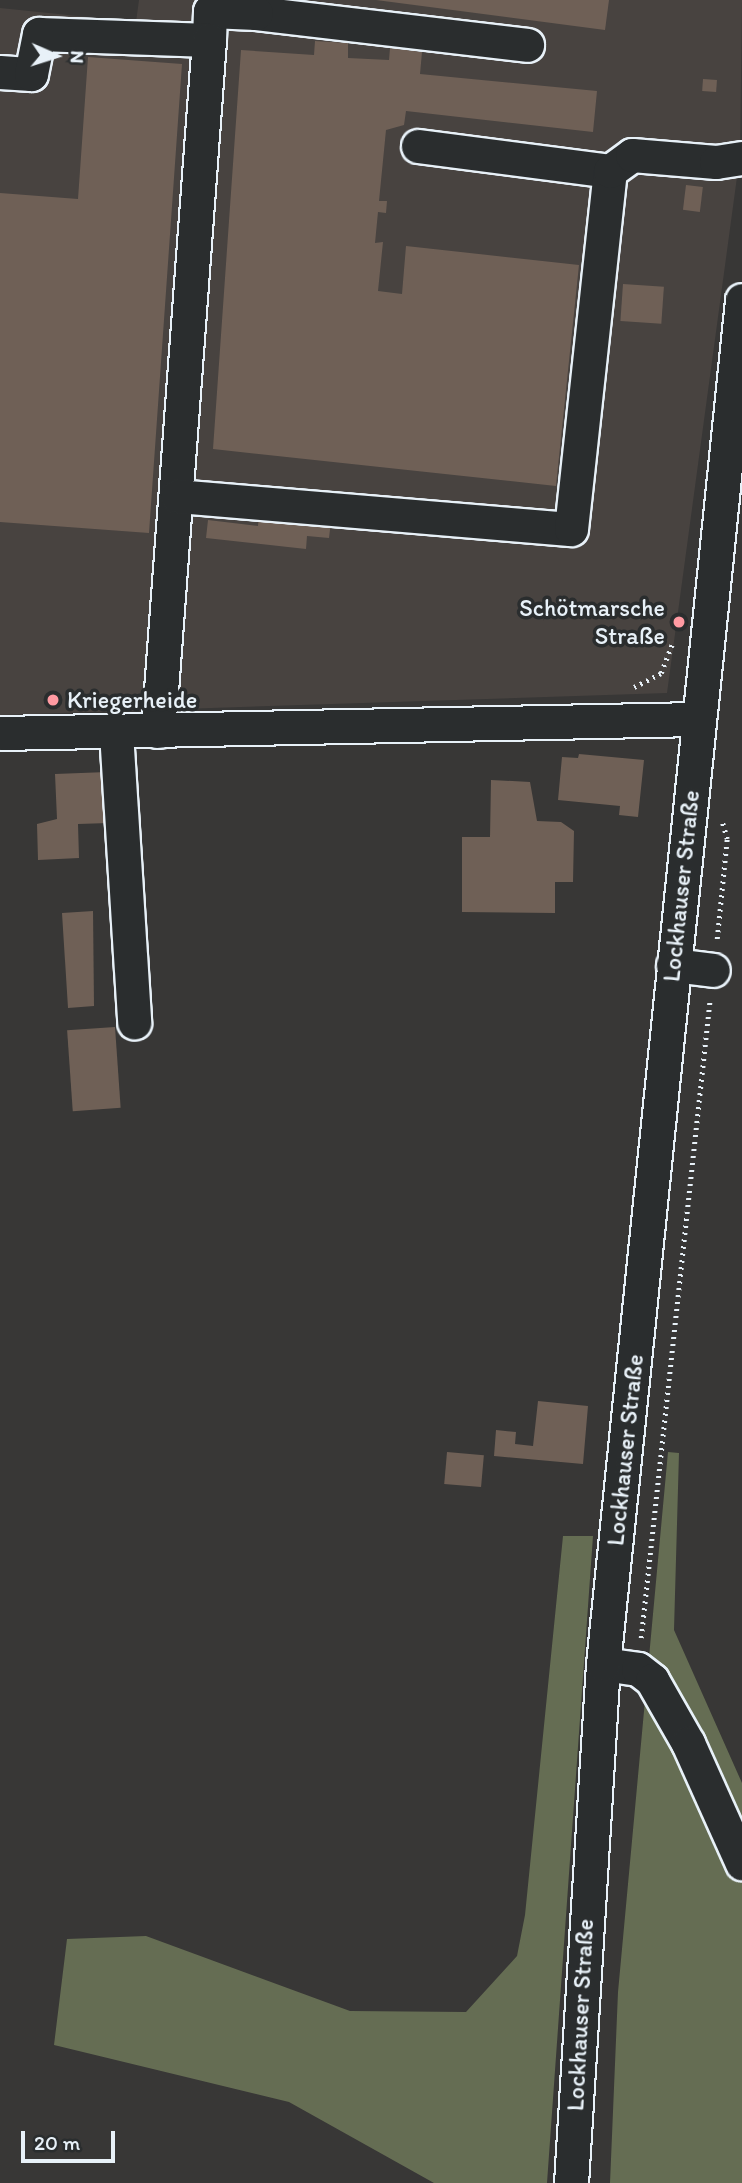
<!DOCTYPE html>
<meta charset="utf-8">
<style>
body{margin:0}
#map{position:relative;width:742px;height:2183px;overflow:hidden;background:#383736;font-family:Itim,sans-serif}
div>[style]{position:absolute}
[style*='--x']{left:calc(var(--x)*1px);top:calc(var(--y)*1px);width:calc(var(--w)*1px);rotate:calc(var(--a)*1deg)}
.built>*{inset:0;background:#484340}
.green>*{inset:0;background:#656d53}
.building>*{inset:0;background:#6f6056;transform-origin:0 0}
.path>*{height:4.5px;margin-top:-2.25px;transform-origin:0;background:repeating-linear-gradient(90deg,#e8f1f8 0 2px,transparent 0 7px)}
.roads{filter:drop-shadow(2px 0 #e8f1f8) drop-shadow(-2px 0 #e8f1f8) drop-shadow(0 2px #e8f1f8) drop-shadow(0 -2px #e8f1f8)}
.minor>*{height:33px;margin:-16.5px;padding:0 16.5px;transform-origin:16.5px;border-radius:16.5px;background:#2a2d2e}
.dots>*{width:19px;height:19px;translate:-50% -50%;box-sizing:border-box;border:4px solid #2a2d2e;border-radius:50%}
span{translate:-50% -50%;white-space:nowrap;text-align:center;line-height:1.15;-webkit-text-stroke:7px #2a2d2e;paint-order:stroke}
.poi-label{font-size:24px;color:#e8f1f8}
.right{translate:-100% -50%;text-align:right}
.left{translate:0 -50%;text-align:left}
.street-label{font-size:24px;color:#e8f1f8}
.north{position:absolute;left:21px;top:21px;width:70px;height:70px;-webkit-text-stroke:5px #2a2d2e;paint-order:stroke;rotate:93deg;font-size:19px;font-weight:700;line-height:28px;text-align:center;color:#e8f1f8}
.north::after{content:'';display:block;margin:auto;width:24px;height:32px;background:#e8f1f8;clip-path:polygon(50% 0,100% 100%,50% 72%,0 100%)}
.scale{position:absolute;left:21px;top:2131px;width:94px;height:32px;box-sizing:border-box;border:4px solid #e8f1f8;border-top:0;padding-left:9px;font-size:21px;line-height:24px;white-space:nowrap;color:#e8f1f8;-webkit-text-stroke:5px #2a2d2e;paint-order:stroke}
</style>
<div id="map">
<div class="built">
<i style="clip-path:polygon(139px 0,742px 0,740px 155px,667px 693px,0 715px,0 8px,136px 22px)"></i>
</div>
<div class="green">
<i style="clip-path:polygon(668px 1452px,679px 1453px,674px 1630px,742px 1783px,742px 2183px,610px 2183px,618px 1992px)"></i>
<i style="clip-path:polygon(563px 1536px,593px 1536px,547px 2183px,434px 2183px,289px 2102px,54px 2045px,67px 1939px,146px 1936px,350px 2011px,466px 2012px,517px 1956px,525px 1915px)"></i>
</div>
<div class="building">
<i style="clip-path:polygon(376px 0,609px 0,605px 30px)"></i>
<i style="clip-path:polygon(315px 41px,348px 43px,348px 58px,389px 60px,390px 48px,422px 52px,420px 74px,597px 91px,593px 132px,406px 111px,404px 125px,386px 130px,379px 201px,387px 201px,386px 213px,378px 212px,375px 243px,383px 242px,378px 291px,402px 294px,406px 246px,579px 265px,556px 486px,213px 449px,241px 50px,314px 55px)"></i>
<i style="clip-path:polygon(88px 57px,182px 64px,149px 533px,0 522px,0 193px,78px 199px)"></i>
<i style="left:703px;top:79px;width:14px;height:12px;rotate:4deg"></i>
<i style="left:686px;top:185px;width:17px;height:25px;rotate:7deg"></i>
<i style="left:623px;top:284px;width:41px;height:37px;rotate:4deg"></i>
<i style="clip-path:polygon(259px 513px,331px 521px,329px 538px,307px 536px,306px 549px,206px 538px,208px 520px,258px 526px)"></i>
<i style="clip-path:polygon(579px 754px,644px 760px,638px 817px,619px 815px,620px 806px,558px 800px,562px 757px,578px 758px)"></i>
<i style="clip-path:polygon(107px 772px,109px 823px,78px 824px,79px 858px,38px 860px,37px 824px,57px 819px,55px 774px)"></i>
<i style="clip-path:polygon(491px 780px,530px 782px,537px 821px,561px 822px,574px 831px,573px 882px,555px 882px,555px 913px,462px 912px,462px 837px,490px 837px)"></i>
<i style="clip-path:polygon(93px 911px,94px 1006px,68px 1008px,62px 913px)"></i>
<i style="left:115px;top:1027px;width:81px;height:48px;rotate:86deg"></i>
<i style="clip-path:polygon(538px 1401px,588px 1406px,583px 1464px,494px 1456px,496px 1430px,516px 1432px,515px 1444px,533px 1446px)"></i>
<i style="left:447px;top:1452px;width:37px;height:32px;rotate:5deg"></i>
</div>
<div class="path">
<i style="--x:634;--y:687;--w:30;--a:-27"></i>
<i style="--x:661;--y:673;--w:34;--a:-69"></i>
<i style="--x:717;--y:939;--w:100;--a:-84.3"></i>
<i style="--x:727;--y:839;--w:18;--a:-106"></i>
<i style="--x:641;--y:1638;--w:643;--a:-83.84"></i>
</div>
<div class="roads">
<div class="minor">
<i style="--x:258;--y:0;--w:13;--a:99"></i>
<i style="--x:256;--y:13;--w:273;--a:6.7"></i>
<i style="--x:209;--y:40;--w:29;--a:-88"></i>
<i style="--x:210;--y:11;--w:46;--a:2.5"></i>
<i style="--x:0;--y:72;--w:31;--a:4"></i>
<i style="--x:31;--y:74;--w:41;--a:-78.7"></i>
<i style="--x:39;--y:34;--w:170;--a:2"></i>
<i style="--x:209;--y:40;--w:693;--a:94.22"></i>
<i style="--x:418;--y:146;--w:194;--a:7.4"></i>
<i style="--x:177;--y:496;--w:395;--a:4.8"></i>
<i style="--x:571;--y:529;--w:360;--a:-83.8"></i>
<i style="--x:610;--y:171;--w:27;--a:-36"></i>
<i style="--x:632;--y:155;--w:84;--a:4.8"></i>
<i style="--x:716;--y:162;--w:26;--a:-9"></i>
<i style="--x:116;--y:732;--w:291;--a:86.4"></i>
<i style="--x:0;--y:733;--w:697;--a:-1.15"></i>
<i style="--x:673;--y:965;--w:40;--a:7.1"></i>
<i style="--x:603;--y:1664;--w:35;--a:8"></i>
<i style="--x:638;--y:1669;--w:18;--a:38"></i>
<i style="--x:652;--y:1680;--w:73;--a:60.3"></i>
<i style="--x:688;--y:1743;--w:132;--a:65.8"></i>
<i style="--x:571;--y:2183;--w:520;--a:-86.47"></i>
<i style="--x:603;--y:1664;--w:1371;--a:-84.18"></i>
</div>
</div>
<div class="dots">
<i style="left:679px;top:622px;background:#ff9aa2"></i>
<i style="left:53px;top:700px;background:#ff9aa2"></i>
</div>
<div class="poi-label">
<span class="right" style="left:665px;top:622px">Schötmarsche<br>Straße</span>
<span class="left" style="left:67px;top:700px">Kriegerheide</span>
</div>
<div class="street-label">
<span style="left:681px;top:886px;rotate:-84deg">Lockhauser Straße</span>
<span style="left:625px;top:1450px;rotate:-84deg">Lockhauser Straße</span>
<span style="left:580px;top:2015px;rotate:-87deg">Lockhauser Straße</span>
</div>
<div class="north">N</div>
<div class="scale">20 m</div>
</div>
